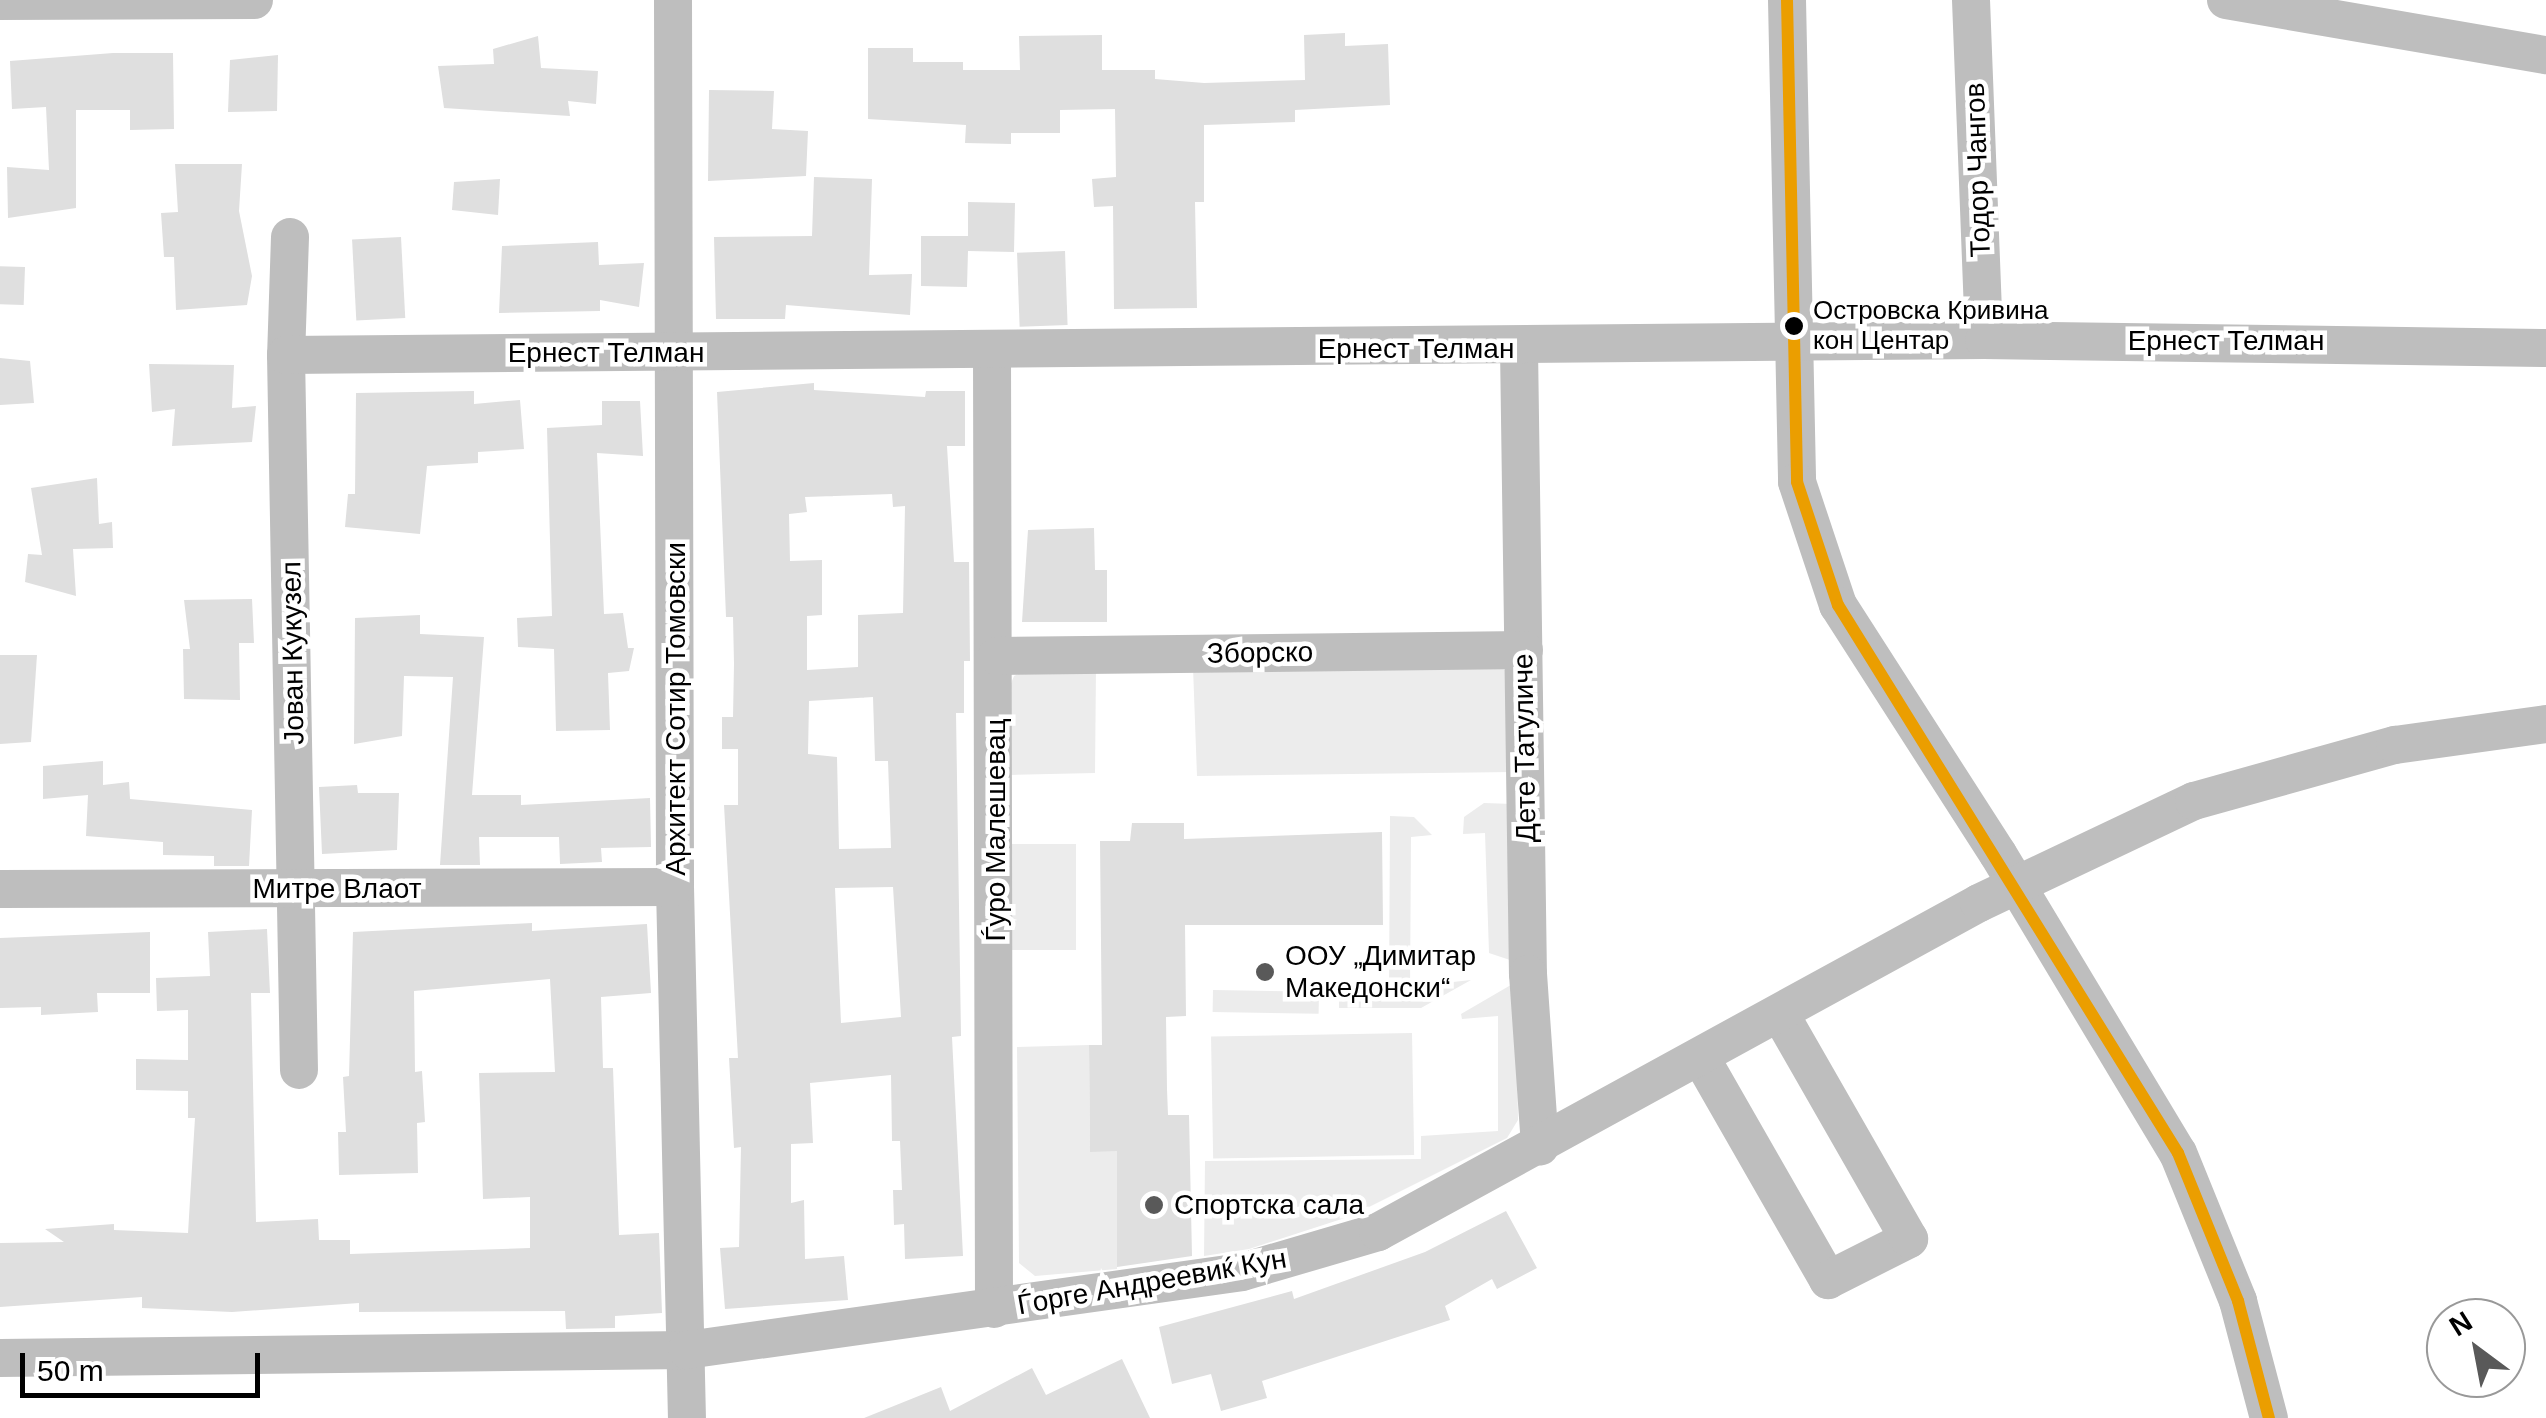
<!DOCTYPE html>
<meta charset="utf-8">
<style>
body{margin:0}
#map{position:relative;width:2546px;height:1418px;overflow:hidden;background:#fff;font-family:Helvetica,sans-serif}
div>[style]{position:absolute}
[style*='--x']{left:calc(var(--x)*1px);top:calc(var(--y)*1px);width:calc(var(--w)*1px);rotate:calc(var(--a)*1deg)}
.green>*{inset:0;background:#ececec;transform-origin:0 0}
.building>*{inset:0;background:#dfdfdf;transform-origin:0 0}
.minor>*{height:38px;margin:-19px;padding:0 19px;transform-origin:19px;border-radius:19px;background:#bebebe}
.bus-1>*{height:12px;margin:-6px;padding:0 6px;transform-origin:6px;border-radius:6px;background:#eb9e00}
.dots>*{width:28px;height:28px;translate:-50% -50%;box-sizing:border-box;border:5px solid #fff;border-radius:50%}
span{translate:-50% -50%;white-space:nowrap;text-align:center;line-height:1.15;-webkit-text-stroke:9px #fff;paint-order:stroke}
.bus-label{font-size:26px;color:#000}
.left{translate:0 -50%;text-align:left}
.street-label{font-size:28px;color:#000}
.poi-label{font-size:28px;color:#000}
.north{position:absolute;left:2426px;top:1298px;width:100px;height:100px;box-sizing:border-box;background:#fff;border:2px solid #999;border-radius:50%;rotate:328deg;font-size:28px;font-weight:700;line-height:40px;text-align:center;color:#000}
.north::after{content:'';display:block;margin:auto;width:35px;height:45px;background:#595959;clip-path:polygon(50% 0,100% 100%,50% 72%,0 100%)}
.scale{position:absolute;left:20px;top:1353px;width:240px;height:45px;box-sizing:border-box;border:5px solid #000;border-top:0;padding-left:12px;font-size:30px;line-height:35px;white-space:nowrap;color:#000;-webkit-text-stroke:8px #fff;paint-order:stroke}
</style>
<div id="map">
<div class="green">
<i style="clip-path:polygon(1497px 664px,1506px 671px,1513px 772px,1197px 776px,1193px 667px)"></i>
<i style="clip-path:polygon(1033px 667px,1096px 667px,1095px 773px,1010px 775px,1006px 696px,1014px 676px)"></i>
<i style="clip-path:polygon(1484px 803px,1513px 804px,1516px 962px,1489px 953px,1485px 833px,1463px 834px,1464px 817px)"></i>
<i style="clip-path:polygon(1390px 816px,1414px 817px,1432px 835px,1411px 837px,1410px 992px,1435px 993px,1435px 984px,1471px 980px,1421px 1008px,1339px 1008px,1339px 992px,1389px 992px)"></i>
<i style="left:1076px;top:844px;width:106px;height:65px;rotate:90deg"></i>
<i style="clip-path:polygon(1516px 982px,1518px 1120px,1507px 1138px,1351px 1216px,1249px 1249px,1204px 1256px,1205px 1161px,1421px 1159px,1421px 1136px,1498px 1131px,1498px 1016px,1462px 1019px,1461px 1014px)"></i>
<i style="left:1213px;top:990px;width:106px;height:22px;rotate:1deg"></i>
<i style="left:1412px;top:1033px;width:122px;height:201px;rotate:89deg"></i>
<i style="clip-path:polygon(1089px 1045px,1090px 1151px,1117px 1151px,1117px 1269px,1035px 1276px,1019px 1263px,1017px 1047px)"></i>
</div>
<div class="building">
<i style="clip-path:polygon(1345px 33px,1345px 46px,1388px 44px,1390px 105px,1295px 110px,1295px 122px,1204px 125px,1204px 202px,1195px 202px,1197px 308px,1114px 309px,1113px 206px,1094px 207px,1092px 179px,1116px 177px,1115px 109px,1060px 110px,1060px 133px,1011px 133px,1011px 144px,965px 143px,966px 125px,868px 119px,868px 48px,913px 48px,913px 62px,963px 62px,963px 70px,1020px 70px,1019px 36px,1102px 35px,1102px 70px,1155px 70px,1155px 79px,1204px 83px,1305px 80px,1304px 35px)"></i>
<i style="clip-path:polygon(538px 36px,541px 68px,598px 71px,596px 104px,568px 101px,570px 116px,444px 108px,438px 66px,494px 64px,493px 49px)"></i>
<i style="clip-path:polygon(113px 53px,173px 53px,174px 129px,130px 130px,130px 110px,76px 110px,76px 208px,8px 218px,7px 167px,49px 170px,46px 107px,12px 109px,10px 61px)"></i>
<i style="clip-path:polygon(278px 55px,277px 111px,228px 112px,230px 60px)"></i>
<i style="clip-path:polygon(709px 90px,774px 91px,772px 129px,808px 131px,806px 176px,708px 181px)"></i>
<i style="clip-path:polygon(175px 164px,242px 164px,239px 211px,252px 276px,247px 305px,176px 310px,174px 257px,164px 257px,161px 213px,178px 212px)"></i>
<i style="clip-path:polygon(814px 177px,872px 179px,869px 275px,912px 274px,910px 315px,786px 305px,785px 319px,716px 319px,714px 237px,812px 236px)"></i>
<i style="clip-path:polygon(500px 179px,498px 215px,452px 210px,454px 182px)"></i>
<i style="clip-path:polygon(968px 202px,1015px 203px,1014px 252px,968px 251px,967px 287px,921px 286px,921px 236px,968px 236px)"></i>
<i style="left:401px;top:237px;width:81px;height:49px;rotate:87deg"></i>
<i style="clip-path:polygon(598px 242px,599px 265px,644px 263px,639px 307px,600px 300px,600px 311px,499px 313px,502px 246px)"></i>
<i style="left:1065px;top:251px;width:74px;height:48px;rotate:88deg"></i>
<i style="left:25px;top:267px;width:38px;height:25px;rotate:92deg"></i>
<i style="clip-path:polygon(0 358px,30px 361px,34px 403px,0 405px)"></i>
<i style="clip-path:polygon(149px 364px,234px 365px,232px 408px,256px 406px,252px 442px,172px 446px,175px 409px,152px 412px)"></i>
<i style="clip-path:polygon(evenodd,814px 383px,814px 390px,925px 397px,926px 391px,965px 391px,965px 446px,947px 446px,954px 562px,969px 562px,970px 661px,964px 661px,964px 713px,956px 713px,961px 1036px,952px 1037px,963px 1256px,905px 1259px,904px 1224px,894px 1225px,893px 1190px,902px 1190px,900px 1141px,892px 1141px,891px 1075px,810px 1083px,813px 1143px,791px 1144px,791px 1203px,804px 1200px,805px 1259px,844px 1256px,848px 1300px,725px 1309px,720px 1248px,739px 1247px,741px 1147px,734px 1148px,729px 1058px,738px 1058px,724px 805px,738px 805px,738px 749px,722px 749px,722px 717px,733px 717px,734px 664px,733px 617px,726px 617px,717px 392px,814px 383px,892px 494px,893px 507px,905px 506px,903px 613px,858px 615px,858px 667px,807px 670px,807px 616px,822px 615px,822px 560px,790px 561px,789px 514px,807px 512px,805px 497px,892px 494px,814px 383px,873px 697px,875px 761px,888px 761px,891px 848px,839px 849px,837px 757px,808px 754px,809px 701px,873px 697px,814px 383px,893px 887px,901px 1017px,841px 1023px,835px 888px,893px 887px)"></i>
<i style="clip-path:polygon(474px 391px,474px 404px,520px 400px,524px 449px,478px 452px,478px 463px,427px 466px,420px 534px,345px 527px,348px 494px,355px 494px,356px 393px)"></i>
<i style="clip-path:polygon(602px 401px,640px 401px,643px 456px,597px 453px,604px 614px,623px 613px,628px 648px,634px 648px,629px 671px,608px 673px,610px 730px,556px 731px,554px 649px,518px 647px,517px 618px,552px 616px,547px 428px,602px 425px)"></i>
<i style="clip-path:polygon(97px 478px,99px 524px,112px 522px,113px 548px,73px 549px,76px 596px,25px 582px,28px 554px,42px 555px,31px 488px)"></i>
<i style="clip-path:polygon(1094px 528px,1095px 570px,1107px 570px,1107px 622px,1022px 622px,1028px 530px)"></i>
<i style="clip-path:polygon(252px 599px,254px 643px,239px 643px,240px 700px,184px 699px,183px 649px,190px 649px,184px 600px)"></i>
<i style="clip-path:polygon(420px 615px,420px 634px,484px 637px,472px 795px,521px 795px,521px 805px,650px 798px,651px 847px,601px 848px,602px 862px,560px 864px,559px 837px,479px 837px,480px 865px,440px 865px,453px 677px,404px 676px,402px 736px,354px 744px,355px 618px)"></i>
<i style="clip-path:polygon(0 655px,37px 655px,31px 742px,0 744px)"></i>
<i style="clip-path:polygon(103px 761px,103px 785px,129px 782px,130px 799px,252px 810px,249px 866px,214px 866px,214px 856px,163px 855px,163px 842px,86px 836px,88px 795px,43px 799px,43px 766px)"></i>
<i style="clip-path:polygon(357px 785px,358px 793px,399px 793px,397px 850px,322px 854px,319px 787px)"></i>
<i style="clip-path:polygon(1132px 823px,1184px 823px,1184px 839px,1382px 832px,1383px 925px,1185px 925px,1186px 1016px,1166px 1017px,1167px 1089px,1168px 1115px,1189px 1115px,1192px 1256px,1117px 1267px,1117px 1151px,1090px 1152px,1089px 1045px,1102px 1045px,1100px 841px,1130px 841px)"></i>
<i style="clip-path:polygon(532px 923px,532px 931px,647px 924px,651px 993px,601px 997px,603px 1068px,613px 1068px,619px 1235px,659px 1233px,662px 1313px,615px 1316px,615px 1328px,566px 1329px,565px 1311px,359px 1312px,359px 1303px,232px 1312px,142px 1308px,142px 1297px,0 1307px,0 1243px,64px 1242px,45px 1229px,114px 1224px,114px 1230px,188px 1233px,195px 1118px,188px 1118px,188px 1091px,136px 1090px,136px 1059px,188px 1060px,188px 1010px,157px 1011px,156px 978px,210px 976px,208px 932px,267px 929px,270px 993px,251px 993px,256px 1222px,318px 1219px,319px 1240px,350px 1240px,350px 1254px,530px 1248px,530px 1197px,483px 1199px,479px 1073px,555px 1072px,550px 979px,414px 991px,415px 1072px,422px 1071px,425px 1122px,417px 1123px,418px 1173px,339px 1175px,338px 1132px,346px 1132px,343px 1077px,349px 1076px,353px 932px)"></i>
<i style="clip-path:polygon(150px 932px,150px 993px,97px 993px,98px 1012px,41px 1015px,41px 1007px,0 1008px,0 938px)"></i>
<i style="clip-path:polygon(1506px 1211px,1537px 1268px,1497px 1289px,1492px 1279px,1445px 1306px,1450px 1320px,1262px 1381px,1267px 1398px,1221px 1411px,1211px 1374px,1172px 1384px,1159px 1327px,1292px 1291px,1294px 1299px,1425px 1252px)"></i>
<i style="clip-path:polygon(1122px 1359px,1150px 1418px,864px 1418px,941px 1387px,950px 1411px,1032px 1368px,1046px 1395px)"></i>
</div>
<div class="minor">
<i style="--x:673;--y:0;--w:887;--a:89.87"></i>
<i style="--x:675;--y:887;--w:531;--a:88.71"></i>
<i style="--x:1787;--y:0;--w:482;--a:88.8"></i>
<i style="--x:1797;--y:482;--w:130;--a:71.6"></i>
<i style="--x:1838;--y:605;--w:296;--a:57.3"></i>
<i style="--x:1998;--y:854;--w:349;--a:59"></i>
<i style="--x:2178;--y:1153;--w:160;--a:67.9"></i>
<i style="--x:2238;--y:1301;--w:121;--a:75.2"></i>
<i style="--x:1971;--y:0;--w:340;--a:87.8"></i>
<i style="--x:2226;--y:0;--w:325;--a:9.8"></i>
<i style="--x:0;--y:1;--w:254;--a:-0.2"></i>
<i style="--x:290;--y:237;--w:118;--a:91.9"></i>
<i style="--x:286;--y:355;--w:715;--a:88.96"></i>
<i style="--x:1519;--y:348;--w:626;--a:89.18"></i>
<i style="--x:1528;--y:974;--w:173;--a:86"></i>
<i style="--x:992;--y:351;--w:958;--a:89.88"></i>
<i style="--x:286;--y:355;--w:1698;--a:-0.51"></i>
<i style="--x:1984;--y:340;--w:562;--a:0.82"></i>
<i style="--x:997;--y:656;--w:527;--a:-0.65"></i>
<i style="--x:0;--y:889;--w:675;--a:-0.17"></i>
<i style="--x:1701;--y:1058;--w:256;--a:60.2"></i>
<i style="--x:1828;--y:1280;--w:91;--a:-26.8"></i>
<i style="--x:1909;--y:1239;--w:259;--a:-119.8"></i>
<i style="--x:0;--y:1358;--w:687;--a:-0.67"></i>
<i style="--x:687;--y:1350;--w:560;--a:-8"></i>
<i style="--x:1242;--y:1272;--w:142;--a:-16.4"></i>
<i style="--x:1378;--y:1232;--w:685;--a:-28.7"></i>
<i style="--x:1979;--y:903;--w:238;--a:-25.4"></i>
<i style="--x:2194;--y:801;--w:209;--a:-15.6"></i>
<i style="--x:2395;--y:745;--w:152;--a:-7.9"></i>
</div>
<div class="bus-1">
<i style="--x:1787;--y:0;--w:482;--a:88.8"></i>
<i style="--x:1797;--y:482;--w:130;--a:71.6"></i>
<i style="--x:1838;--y:605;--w:645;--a:58.18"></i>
<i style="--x:2178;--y:1153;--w:160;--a:67.9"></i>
<i style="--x:2238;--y:1301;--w:121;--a:75.2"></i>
</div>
<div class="dots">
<i style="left:1794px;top:326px;background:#000"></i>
<i style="left:1265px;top:972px;background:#595959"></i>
<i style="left:1154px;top:1205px;background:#595959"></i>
</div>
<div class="bus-label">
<span class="left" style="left:1813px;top:326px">Островска Кривина<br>кон Центар</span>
</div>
<div class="street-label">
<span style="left:1978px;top:170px;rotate:-92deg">Тодор Чангов</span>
<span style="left:2226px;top:341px">Ернест Телман</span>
<span style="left:1416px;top:349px">Ернест Телман</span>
<span style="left:606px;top:353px">Ернест Телман</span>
<span style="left:293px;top:653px;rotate:-91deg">Јован Кукузел</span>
<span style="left:1260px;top:653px;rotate:-1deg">Зборско</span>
<span style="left:676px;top:709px;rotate:-90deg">Архитект Сотир Томовски</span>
<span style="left:1525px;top:748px;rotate:-91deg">Дете Татуличе</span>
<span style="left:996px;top:830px;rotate:-90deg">Ѓуро Малешевац</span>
<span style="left:337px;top:889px">Митре Влаот</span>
<span style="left:1152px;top:1282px;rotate:-10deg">Ѓорге Андреевиќ Кун</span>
</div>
<div class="poi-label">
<span class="left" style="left:1285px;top:972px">ООУ „Димитар<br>Македонски“</span>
<span class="left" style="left:1174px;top:1205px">Спортска сала</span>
</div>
<div class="north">N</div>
<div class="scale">50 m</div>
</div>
